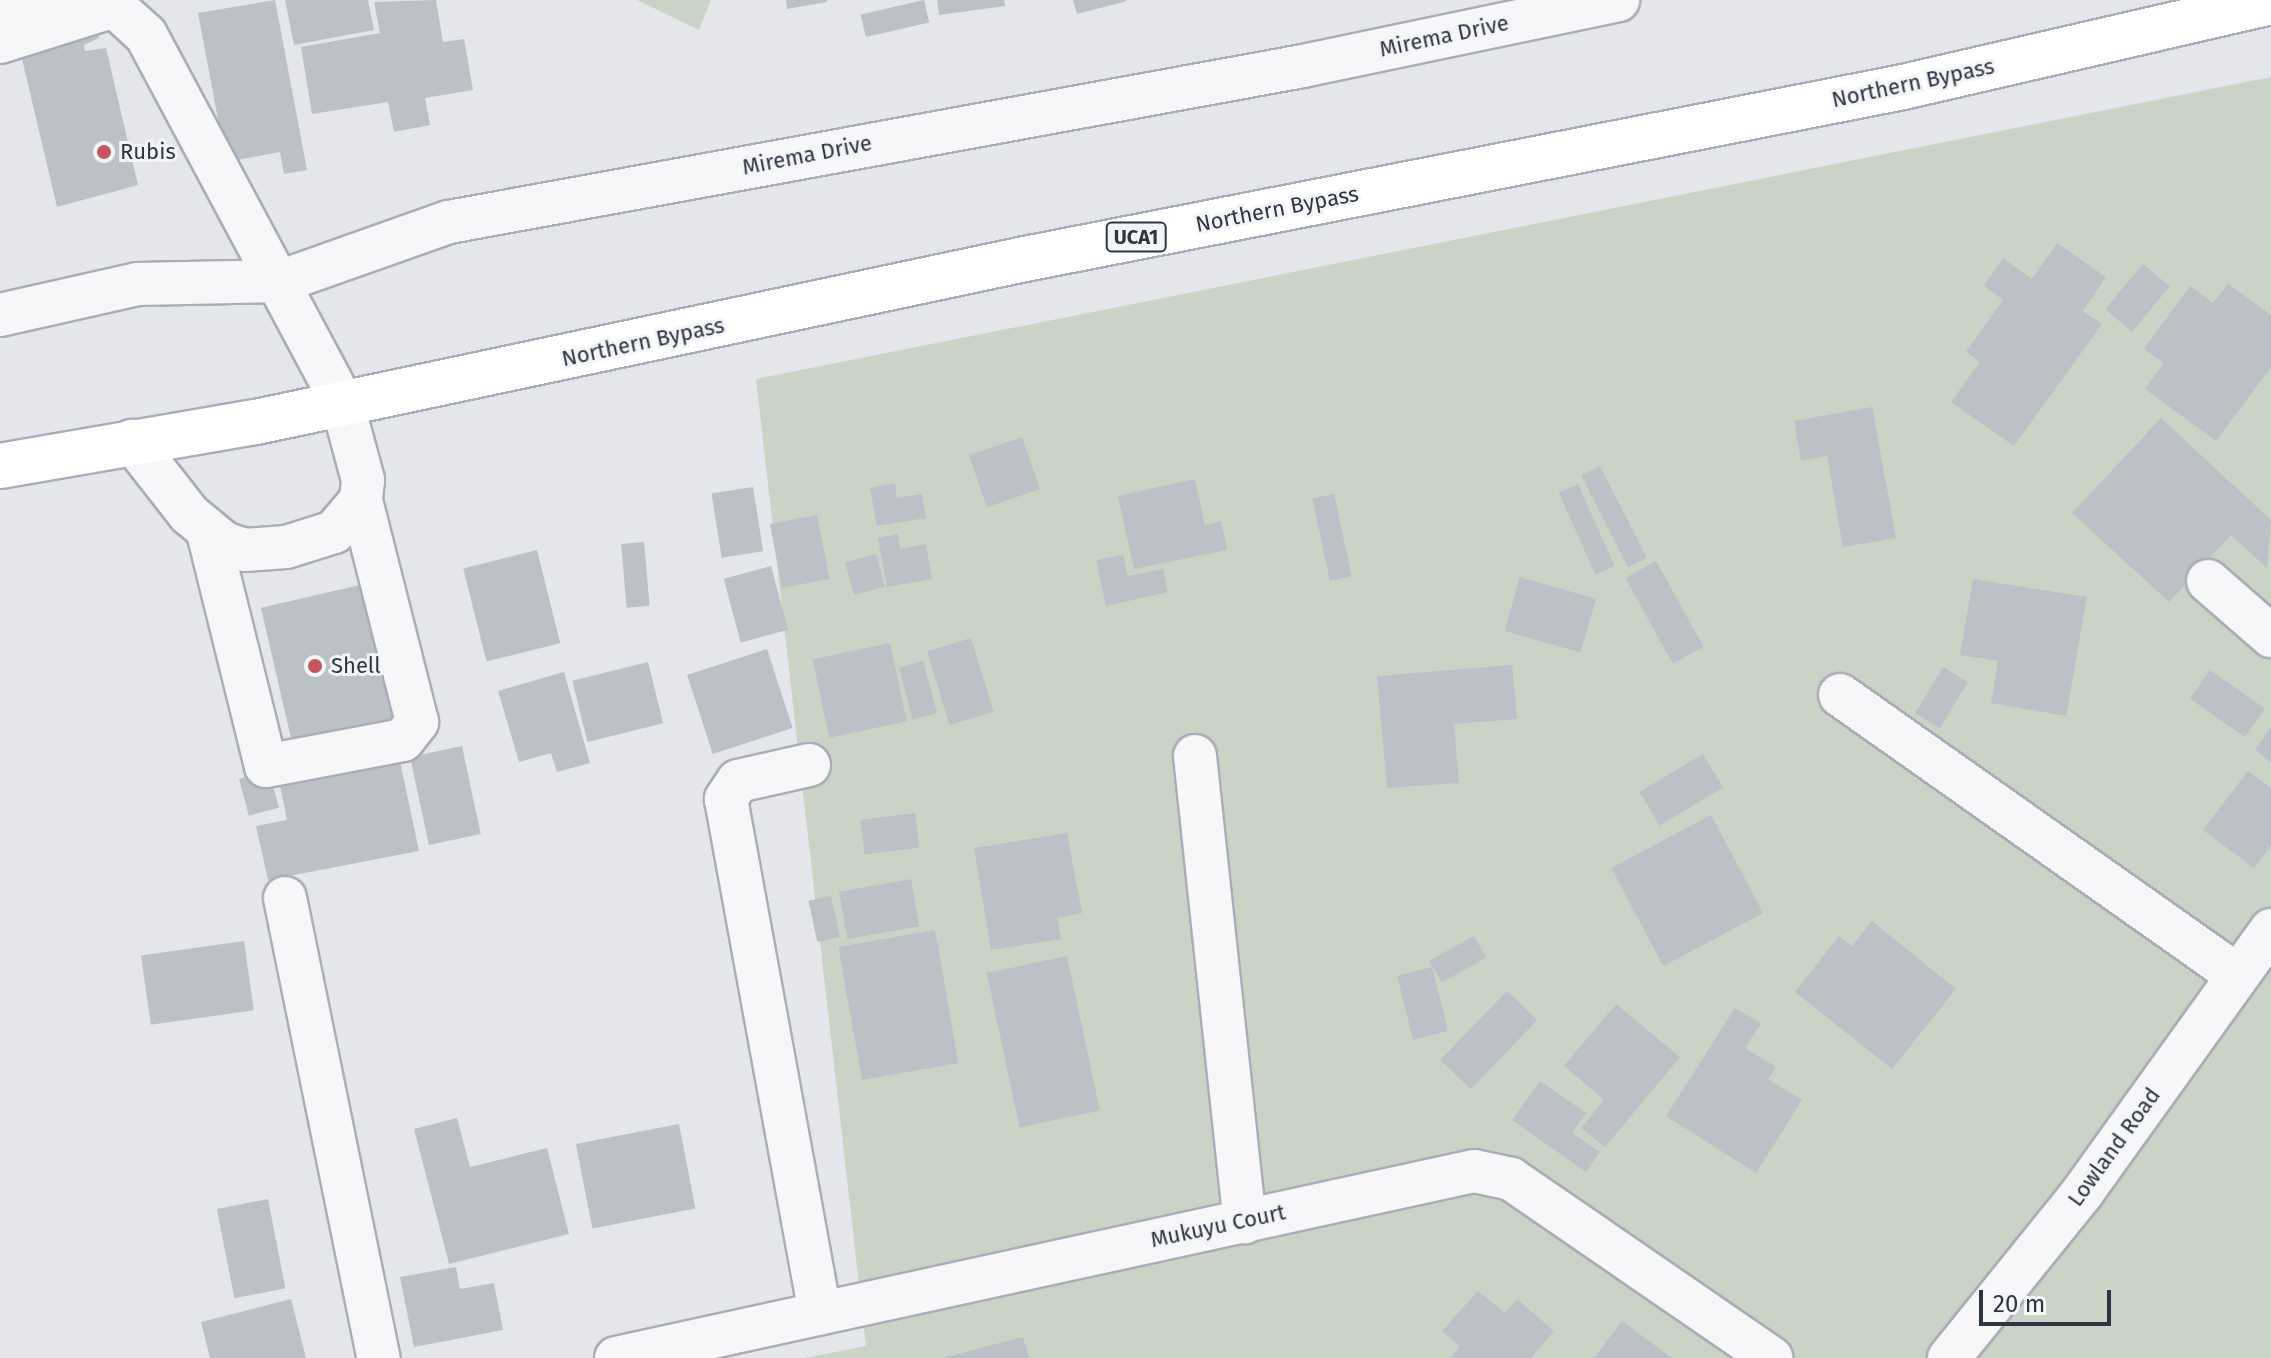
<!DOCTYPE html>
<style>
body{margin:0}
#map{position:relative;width:2271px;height:1358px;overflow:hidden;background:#e4e6eb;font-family:"Fira Sans",sans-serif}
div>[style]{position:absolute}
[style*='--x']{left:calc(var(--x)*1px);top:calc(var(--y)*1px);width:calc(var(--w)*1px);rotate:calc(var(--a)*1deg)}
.green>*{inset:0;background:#c9d4c6}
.building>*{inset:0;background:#bcc0c7;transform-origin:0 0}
.roads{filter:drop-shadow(2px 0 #a9adb5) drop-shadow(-2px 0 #a9adb5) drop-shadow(0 2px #a9adb5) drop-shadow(0 -2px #a9adb5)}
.minor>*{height:42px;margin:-21px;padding:0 21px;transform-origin:21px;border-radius:21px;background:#f7f7f9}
.major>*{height:44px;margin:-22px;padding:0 22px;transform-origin:22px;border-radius:22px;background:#fff}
.dots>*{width:22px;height:22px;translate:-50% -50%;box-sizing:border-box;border:4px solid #f4f5f8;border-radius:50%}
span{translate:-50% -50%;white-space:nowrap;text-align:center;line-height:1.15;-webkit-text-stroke:6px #f4f5f8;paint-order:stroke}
.shield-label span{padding:2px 6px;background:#f4f5f8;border:2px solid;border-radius:6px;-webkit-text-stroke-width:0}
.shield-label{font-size:20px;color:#2d3442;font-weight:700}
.street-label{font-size:22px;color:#2d3442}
.poi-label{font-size:22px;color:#2d3442}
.left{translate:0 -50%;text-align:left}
.scale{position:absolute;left:1979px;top:1290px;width:132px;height:36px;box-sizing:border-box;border:4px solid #2d3442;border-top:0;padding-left:10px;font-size:24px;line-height:28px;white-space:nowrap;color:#2d3442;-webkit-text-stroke:6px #f4f5f8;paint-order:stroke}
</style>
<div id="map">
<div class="green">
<i style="clip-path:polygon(637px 0,711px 0,699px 30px)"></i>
<i style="clip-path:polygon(2271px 77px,2271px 1358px,805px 1358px,866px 1346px,756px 379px)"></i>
</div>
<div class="building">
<i style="clip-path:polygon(275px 0,307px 170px,284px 174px,280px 152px,226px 162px,198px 13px)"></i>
<i style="clip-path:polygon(285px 0,368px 0,374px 30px,294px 45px)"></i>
<i style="clip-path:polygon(436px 0,443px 42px,464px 39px,473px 90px,425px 98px,430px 125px,394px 132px,388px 102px,312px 114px,301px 47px,380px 33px,374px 2px)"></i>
<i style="clip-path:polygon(786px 0,827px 0,827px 2px,787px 9px)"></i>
<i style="left:924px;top:0;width:23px;height:65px;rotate:77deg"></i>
<i style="clip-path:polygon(937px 0,1004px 0,1005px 6px,939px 15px)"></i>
<i style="clip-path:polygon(1073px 0,1126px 0,1127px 1px,1077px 14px)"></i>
<i style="clip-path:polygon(94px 24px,99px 38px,84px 45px,85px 51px,106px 48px,138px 185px,57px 207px,22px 59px)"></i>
<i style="clip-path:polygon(2057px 243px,2106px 277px,2083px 311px,2102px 324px,2014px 446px,1951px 402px,1980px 362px,1966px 352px,2003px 300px,1984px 286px,2003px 258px,2032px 279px)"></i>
<i style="left:2143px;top:264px;width:35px;height:59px;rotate:40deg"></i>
<i style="clip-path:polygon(2228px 284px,2271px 315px,2271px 367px,2216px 441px,2145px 389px,2164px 363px,2144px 349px,2190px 286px,2213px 303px)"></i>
<i style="clip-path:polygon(1872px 407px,1896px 538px,1843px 547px,1827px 456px,1801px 461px,1794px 421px)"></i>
<i style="clip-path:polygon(2161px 418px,2271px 520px,2267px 568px,2231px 535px,2169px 602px,2072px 513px)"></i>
<i style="left:1022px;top:437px;width:55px;height:56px;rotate:71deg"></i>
<i style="left:1600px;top:466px;width:103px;height:21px;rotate:63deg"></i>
<i style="clip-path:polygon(1195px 479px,1205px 525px,1221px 521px,1227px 550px,1134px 569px,1118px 496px)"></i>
<i style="clip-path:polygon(895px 483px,897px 498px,922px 494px,926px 518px,877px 526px,870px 488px)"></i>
<i style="left:1578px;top:484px;width:90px;height:21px;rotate:66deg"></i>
<i style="left:753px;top:487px;width:65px;height:42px;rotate:81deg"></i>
<i style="left:1334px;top:494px;width:84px;height:22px;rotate:78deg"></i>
<i style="left:817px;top:515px;width:65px;height:48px;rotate:79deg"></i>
<i style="clip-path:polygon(898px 534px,900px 549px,926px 544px,932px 579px,887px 587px,878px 538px)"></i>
<i style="left:644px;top:542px;width:64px;height:23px;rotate:85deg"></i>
<i style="left:537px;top:550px;width:96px;height:76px;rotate:76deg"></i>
<i style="left:876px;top:554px;width:34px;height:32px;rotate:75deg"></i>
<i style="clip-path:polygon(1123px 555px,1128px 576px,1163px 569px,1168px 592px,1106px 606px,1096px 560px)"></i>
<i style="left:1656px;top:561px;width:98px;height:35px;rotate:61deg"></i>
<i style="left:771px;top:566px;width:66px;height:49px;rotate:75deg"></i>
<i style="left:1520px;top:577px;width:79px;height:56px;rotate:16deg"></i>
<i style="clip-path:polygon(1973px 579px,2087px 597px,2066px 716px,1991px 703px,1998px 661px,1960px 655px)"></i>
<i style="left:373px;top:582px;width:153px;height:115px;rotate:77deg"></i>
<i style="left:971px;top:638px;width:77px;height:46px;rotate:73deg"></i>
<i style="left:890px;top:643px;width:80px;height:79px;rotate:78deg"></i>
<i style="left:767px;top:649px;width:83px;height:84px;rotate:72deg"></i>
<i style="left:923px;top:661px;width:54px;height:25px;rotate:75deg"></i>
<i style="left:648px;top:662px;width:63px;height:78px;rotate:76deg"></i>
<i style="clip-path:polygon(1512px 665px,1517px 719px,1454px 724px,1459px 783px,1387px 788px,1377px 676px)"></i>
<i style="left:1943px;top:667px;width:29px;height:54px;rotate:31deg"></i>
<i style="left:2210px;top:670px;width:67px;height:35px;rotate:35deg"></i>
<i style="clip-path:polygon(564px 672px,590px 763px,557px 772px,551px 753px,519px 762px,498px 691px)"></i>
<i style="clip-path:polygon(2271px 727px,2271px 762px,2255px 750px)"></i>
<i style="left:462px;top:746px;width:90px;height:53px;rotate:78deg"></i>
<i style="clip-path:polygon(398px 752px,419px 851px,268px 880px,256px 826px,287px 820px,278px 775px)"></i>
<i style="left:1703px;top:754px;width:39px;height:74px;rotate:59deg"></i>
<i style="left:269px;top:771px;width:38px;height:31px;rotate:75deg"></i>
<i style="clip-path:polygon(2248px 771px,2271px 788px,2271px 846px,2254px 868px,2203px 830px)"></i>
<i style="left:915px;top:813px;width:35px;height:55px;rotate:83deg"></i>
<i style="left:1711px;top:815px;width:111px;height:113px;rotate:62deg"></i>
<i style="clip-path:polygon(1067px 833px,1082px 913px,1057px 918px,1061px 939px,991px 950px,974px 848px)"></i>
<i style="left:911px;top:879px;width:48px;height:73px;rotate:80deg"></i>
<i style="left:831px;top:896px;width:42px;height:23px;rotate:78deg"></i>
<i style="clip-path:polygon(1872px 921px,1956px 989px,1892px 1069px,1795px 992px,1839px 936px,1852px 946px)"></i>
<i style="left:935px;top:930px;width:135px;height:98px;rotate:80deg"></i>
<i style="left:1474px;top:936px;width:25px;height:51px;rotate:61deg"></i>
<i style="left:244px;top:941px;width:70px;height:104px;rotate:82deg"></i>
<i style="left:1067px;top:956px;width:158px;height:82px;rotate:78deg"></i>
<i style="left:1432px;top:967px;width:66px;height:36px;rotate:76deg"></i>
<i style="left:1507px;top:991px;width:42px;height:96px;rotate:44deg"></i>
<i style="clip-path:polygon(1616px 1004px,1680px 1057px,1605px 1147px,1581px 1128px,1604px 1100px,1564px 1066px)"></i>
<i style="clip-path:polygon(1735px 1008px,1761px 1023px,1745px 1048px,1776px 1067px,1768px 1079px,1802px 1100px,1756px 1173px,1666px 1116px)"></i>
<i style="clip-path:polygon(1540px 1081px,1586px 1113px,1572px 1133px,1600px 1152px,1586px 1172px,1512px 1120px)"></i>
<i style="clip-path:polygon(457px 1118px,470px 1167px,547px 1148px,569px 1234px,449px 1264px,414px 1129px)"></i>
<i style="left:679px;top:1124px;width:86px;height:105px;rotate:79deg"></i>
<i style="left:268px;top:1199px;width:91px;height:52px;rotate:79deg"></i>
<i style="clip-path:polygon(456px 1267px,460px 1289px,494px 1283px,503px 1330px,414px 1347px,400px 1277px)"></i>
<i style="clip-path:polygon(1478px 1291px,1505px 1313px,1517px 1299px,1554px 1331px,1531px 1358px,1450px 1358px,1460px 1346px,1442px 1331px)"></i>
<i style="clip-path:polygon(291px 1299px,306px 1358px,210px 1358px,201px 1322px)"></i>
<i style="clip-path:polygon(1622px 1321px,1672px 1358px,1594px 1358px)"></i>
<i style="clip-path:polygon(1023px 1337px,1029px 1358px,946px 1358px,946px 1357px)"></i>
</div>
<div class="roads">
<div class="minor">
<i style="--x:0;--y:8;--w:74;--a:-6.2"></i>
<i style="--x:0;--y:42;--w:120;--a:-17.5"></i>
<i style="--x:114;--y:6;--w:43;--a:42.2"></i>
<i style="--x:146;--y:35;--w:416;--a:61.9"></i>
<i style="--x:342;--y:402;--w:81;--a:74.9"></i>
<i style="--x:363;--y:480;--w:20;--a:96"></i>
<i style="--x:361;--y:500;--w:42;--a:130.2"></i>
<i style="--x:334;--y:532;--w:50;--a:162.6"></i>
<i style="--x:286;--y:547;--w:41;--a:175.8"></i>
<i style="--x:245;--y:550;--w:22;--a:-162"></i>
<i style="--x:224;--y:543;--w:45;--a:-140.4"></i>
<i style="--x:189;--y:514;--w:93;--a:-128"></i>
<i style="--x:0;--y:315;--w:141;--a:-12.7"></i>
<i style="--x:138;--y:284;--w:144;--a:-1.2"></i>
<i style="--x:282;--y:281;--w:177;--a:-19.5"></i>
<i style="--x:449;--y:222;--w:868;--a:-10.35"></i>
<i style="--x:1303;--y:66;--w:322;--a:-11.8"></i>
<i style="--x:208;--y:532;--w:241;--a:76.1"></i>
<i style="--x:266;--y:766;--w:139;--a:-10.7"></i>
<i style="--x:403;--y:740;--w:23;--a:-52"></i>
<i style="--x:417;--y:722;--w:229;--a:-104.2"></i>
<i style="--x:2208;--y:581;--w:84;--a:41.1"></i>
<i style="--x:1840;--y:695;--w:486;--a:35.2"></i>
<i style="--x:1195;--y:756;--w:469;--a:83.9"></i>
<i style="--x:809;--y:765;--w:73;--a:167.3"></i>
<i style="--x:738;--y:781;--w:22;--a:124"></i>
<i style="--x:726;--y:799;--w:523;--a:79.64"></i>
<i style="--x:285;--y:898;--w:470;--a:78.5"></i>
<i style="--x:616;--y:1358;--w:878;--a:-12.3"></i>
<i style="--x:1474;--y:1171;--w:38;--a:12"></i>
<i style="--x:1511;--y:1179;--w:316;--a:34.5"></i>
<i style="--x:1949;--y:1358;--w:212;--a:-51.1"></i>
<i style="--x:2082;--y:1193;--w:324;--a:-54.3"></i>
</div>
<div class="major">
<i style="--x:0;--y:466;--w:260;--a:-9.8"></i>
<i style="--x:256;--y:422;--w:786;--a:-11.97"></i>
<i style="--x:1025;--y:259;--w:895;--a:-11.08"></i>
<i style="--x:1903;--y:87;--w:378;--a:-13"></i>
</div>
</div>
<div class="dots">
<i style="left:104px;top:152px;background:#c35661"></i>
<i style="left:315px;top:666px;background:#c35661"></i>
</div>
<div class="shield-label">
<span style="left:1136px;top:237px">UCA1</span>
</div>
<div class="street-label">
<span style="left:1444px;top:36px;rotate:-12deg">Mirema Drive</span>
<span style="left:1913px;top:83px;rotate:-12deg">Northern Bypass</span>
<span style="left:807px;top:155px;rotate:-11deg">Mirema Drive</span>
<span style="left:1277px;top:209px;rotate:-11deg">Northern Bypass</span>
<span style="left:643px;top:342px;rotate:-12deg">Northern Bypass</span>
<span style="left:2114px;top:1147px;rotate:-54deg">Lowland Road</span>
<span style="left:1218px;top:1226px;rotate:-12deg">Mukuyu Court</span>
</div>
<div class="poi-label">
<span class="left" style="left:120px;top:152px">Rubis</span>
<span class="left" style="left:331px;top:666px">Shell</span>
</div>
<div class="scale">20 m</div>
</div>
